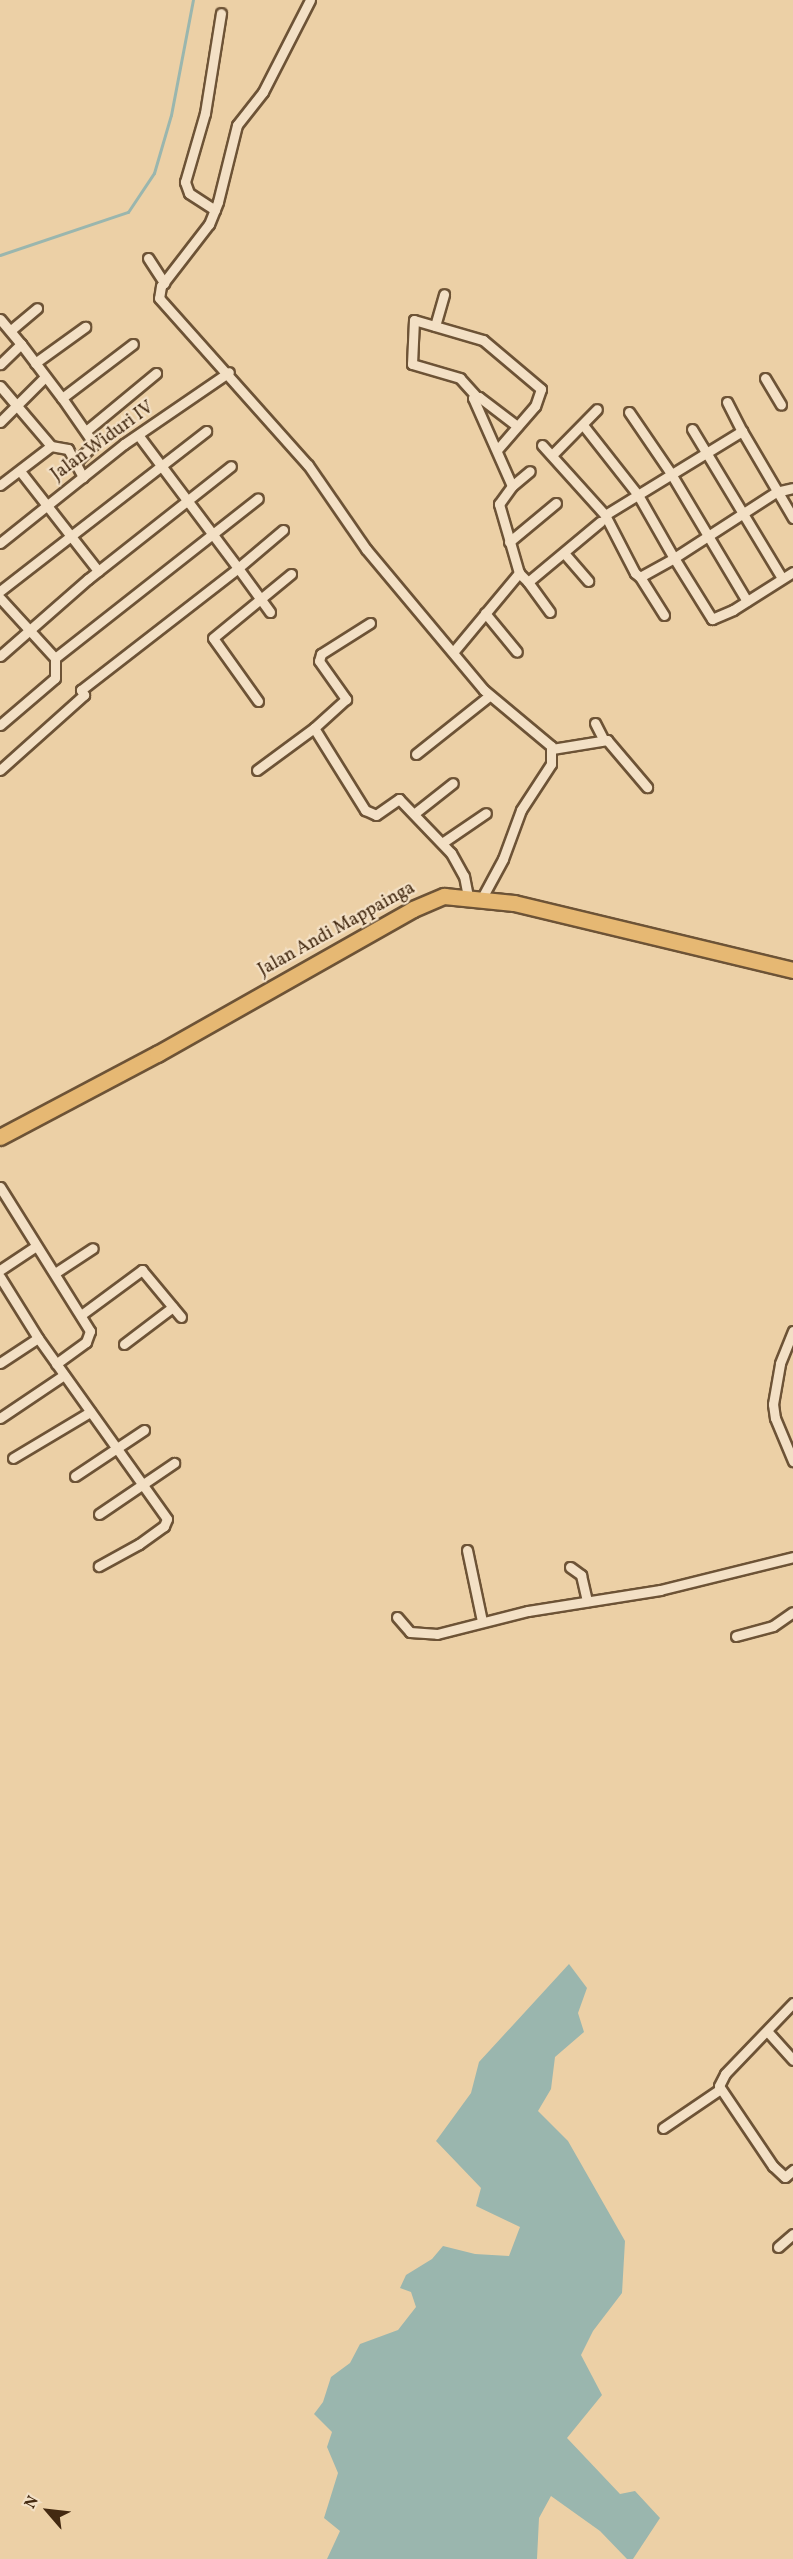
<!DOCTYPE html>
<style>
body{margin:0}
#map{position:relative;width:793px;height:2559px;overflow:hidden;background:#ecd0a6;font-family:Vollkorn,serif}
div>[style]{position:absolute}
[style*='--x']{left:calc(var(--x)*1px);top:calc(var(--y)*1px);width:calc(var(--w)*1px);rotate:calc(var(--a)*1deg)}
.water>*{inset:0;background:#9ab6ae}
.stream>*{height:3px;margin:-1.5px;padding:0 1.5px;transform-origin:1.5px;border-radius:1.5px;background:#9ab6ae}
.roads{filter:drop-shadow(2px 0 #6d5336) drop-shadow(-2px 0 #6d5336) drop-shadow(0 2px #6d5336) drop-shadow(0 -2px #6d5336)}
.street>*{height:9px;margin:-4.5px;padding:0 4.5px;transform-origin:4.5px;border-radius:4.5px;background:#f3e0c5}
.primary>*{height:15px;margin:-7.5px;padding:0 7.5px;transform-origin:7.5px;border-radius:7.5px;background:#e6b873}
span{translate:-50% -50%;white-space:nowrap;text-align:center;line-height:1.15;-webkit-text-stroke:4.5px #f3e0c5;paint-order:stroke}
.street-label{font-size:18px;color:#432911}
.north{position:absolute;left:18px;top:2481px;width:60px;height:60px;-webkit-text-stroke:4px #f3e0c5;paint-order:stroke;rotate:298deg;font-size:16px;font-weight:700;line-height:24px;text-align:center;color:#432911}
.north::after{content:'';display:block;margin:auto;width:21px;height:27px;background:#432911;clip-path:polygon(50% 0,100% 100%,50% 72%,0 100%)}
</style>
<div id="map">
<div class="water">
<i style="clip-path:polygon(569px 1964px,587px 1988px,578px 2013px,584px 2032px,555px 2057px,551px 2089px,538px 2111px,568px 2141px,625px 2241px,622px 2293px,593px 2331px,581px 2355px,602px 2395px,567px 2438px,620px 2494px,635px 2491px,660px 2518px,633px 2559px,627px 2559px,600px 2531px,551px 2496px,539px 2518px,537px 2559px,327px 2559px,340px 2531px,324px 2518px,338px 2473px,327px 2447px,332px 2432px,314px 2414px,323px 2402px,331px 2377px,350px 2363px,360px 2344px,398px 2330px,416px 2307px,411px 2292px,400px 2288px,406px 2275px,432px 2259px,443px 2246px,475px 2254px,509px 2256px,520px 2227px,476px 2206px,481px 2188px,436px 2141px,471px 2093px,479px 2062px)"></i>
</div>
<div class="stream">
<i style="--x:0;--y:255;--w:135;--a:-18.6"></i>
<i style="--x:128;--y:212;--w:47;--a:-56.3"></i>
<i style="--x:154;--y:173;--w:60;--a:-73.7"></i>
<i style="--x:171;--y:115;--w:117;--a:-79.2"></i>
</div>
<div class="roads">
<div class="street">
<i style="--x:310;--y:0;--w:103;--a:117.1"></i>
<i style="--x:263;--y:92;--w:42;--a:128.2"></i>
<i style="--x:237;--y:125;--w:79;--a:103.9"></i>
<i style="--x:218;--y:202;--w:24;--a:112"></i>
<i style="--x:209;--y:224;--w:78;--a:127.7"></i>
<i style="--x:161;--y:286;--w:12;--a:99"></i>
<i style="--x:159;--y:298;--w:224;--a:48.3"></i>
<i style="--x:308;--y:465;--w:102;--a:55.4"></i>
<i style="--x:366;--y:549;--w:184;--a:50.1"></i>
<i style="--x:484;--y:690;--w:87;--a:39.9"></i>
<i style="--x:551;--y:746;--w:18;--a:90"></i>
<i style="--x:551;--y:764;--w:55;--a:123.1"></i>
<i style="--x:521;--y:810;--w:52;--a:110.2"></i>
<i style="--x:503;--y:859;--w:44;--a:118.3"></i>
<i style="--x:215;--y:210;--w:31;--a:-147"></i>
<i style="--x:189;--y:193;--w:12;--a:-110"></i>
<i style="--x:185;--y:182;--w:72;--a:-73.8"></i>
<i style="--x:205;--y:113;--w:101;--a:-80.9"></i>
<i style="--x:148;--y:258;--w:30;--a:57"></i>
<i style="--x:0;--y:319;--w:33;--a:50"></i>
<i style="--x:21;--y:344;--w:29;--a:136"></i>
<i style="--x:435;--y:326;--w:33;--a:-74"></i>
<i style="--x:11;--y:330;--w:34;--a:-40"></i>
<i style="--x:21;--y:344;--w:68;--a:52.8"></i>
<i style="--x:35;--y:363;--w:62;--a:-35.8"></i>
<i style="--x:765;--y:378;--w:31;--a:59"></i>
<i style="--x:0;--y:386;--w:79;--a:49.6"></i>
<i style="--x:476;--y:396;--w:24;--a:-132"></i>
<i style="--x:460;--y:378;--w:50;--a:-163.7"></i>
<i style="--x:412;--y:364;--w:44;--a:-87.4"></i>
<i style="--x:414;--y:320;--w:72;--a:16.2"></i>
<i style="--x:483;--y:340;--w:76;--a:40.2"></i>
<i style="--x:541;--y:389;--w:18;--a:109"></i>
<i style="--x:535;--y:406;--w:58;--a:130.8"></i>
<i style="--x:727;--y:402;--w:33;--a:63"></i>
<i style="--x:629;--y:412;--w:73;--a:55.7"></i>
<i style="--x:670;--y:472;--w:150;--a:59.2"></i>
<i style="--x:0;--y:422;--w:64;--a:-45"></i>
<i style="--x:583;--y:425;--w:89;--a:51.8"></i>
<i style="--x:638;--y:495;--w:73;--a:60.3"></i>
<i style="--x:674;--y:558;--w:121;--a:-32.9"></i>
<i style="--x:776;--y:492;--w:17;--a:-13"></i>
<i style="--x:692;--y:429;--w:174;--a:58.9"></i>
<i style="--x:86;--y:431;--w:91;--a:-39.6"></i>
<i style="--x:542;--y:445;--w:94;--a:48"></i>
<i style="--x:605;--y:515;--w:65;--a:62.7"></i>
<i style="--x:635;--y:573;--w:6;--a:39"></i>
<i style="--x:640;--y:577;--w:39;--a:-29"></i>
<i style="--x:674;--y:558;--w:72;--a:58.1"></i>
<i style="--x:712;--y:619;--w:23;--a:-23"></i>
<i style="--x:733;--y:610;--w:71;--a:-32.3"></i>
<i style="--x:552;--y:455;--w:64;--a:-45.6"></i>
<i style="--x:76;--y:462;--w:25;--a:-45"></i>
<i style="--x:94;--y:444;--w:56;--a:-124.8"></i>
<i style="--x:62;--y:398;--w:89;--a:-37.3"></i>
<i style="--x:20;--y:471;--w:127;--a:52"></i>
<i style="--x:0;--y:485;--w:64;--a:-37.4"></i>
<i style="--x:51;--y:446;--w:17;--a:10"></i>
<i style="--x:68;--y:449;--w:32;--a:62"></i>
<i style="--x:512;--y:486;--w:23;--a:-40"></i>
<i style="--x:605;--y:515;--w:161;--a:-31.5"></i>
<i style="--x:742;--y:431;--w:101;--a:59.6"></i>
<i style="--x:509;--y:542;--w:61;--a:-39.7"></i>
<i style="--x:0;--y:543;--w:159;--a:-38.6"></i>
<i style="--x:124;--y:444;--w:127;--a:-34.4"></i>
<i style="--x:564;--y:553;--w:37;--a:49"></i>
<i style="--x:519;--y:573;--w:13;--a:45"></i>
<i style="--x:528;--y:582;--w:94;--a:-39.8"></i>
<i style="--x:640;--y:577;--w:45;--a:57.7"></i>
<i style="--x:528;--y:582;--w:37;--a:54"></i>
<i style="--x:0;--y:591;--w:261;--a:-37.8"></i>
<i style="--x:0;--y:598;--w:81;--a:47.5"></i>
<i style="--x:270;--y:612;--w:54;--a:-126"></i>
<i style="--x:238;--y:568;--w:59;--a:-40.2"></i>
<i style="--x:485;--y:613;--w:50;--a:50.6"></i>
<i style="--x:370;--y:623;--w:58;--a:147.7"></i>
<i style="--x:321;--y:654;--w:7;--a:106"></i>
<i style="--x:319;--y:661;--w:47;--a:54.6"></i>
<i style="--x:346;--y:699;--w:43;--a:137.8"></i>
<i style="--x:314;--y:728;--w:97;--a:58.1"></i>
<i style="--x:365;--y:810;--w:12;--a:24"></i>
<i style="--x:376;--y:815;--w:28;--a:-35"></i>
<i style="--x:399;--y:799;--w:75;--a:46.1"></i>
<i style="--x:451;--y:853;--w:26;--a:61"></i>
<i style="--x:464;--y:876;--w:20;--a:79"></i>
<i style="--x:454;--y:651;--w:102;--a:-50.2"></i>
<i style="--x:519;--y:573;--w:72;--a:-106.2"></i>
<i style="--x:499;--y:504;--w:22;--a:-54"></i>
<i style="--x:512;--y:486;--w:96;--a:-113.9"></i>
<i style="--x:473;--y:398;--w:6;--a:-9"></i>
<i style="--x:479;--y:397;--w:48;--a:37.3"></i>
<i style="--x:0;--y:656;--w:117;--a:-41.2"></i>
<i style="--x:88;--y:579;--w:182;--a:-38.3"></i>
<i style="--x:55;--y:658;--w:258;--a:-38.2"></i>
<i style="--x:258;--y:701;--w:77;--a:-125.5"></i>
<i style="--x:213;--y:638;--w:101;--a:-39.4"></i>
<i style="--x:595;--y:723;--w:18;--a:63"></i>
<i style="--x:0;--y:725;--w:72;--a:-40.5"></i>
<i style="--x:55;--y:678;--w:20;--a:-90"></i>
<i style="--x:552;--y:749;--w:56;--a:-9.3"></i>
<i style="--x:607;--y:740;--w:62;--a:49.6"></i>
<i style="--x:416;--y:754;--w:93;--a:-38.5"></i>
<i style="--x:0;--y:770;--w:113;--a:-41.8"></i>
<i style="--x:84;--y:695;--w:6;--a:-121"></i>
<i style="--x:81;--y:690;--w:199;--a:-37.8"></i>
<i style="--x:238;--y:568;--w:166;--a:-126.9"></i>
<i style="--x:257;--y:770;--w:71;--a:-36.4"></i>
<i style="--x:415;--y:813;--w:48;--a:-38.3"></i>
<i style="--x:442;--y:843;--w:53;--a:-34.3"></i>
<i style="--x:0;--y:1187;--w:170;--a:58"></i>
<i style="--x:90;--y:1331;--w:12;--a:110"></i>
<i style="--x:86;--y:1342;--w:37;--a:144"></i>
<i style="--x:0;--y:1270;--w:43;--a:-33.7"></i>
<i style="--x:55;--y:1273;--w:45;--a:-33.3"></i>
<i style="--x:0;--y:1277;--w:72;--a:58.1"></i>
<i style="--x:38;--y:1338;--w:222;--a:54.5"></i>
<i style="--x:167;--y:1519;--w:8;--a:113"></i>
<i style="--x:164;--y:1526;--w:31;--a:144"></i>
<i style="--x:139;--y:1544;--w:46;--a:151.2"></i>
<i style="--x:81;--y:1315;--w:76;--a:-36.4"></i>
<i style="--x:142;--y:1270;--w:61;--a:50.3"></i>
<i style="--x:793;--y:1331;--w:35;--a:112"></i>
<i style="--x:780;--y:1364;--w:41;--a:99.9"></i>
<i style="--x:773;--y:1404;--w:14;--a:82"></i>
<i style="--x:775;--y:1418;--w:47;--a:67.3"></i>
<i style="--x:124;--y:1344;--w:61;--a:-37.1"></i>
<i style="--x:0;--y:1363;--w:45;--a:-33.3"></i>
<i style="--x:0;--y:1418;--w:77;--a:-33.9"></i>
<i style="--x:13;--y:1458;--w:90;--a:-30.9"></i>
<i style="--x:75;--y:1476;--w:83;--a:-33.7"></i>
<i style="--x:99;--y:1514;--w:91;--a:-34.2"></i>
<i style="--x:467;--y:1550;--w:73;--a:78.1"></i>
<i style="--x:570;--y:1567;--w:14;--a:36"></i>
<i style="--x:581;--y:1575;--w:27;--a:77"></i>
<i style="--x:397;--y:1617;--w:20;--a:49"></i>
<i style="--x:410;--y:1632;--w:27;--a:4"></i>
<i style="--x:437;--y:1634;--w:94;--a:-14.2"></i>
<i style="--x:528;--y:1611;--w:134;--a:-9"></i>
<i style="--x:660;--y:1590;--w:137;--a:-13.9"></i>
<i style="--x:736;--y:1636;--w:38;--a:-15"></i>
<i style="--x:773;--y:1626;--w:24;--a:-35"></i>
<i style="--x:793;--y:2003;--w:98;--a:133.8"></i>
<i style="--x:725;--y:2074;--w:13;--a:117"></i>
<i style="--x:719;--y:2086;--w:97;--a:56"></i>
<i style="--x:773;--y:2166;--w:16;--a:43"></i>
<i style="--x:785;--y:2177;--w:11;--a:-41"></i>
<i style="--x:767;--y:2031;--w:39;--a:48"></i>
<i style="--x:663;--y:2128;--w:68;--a:-34.2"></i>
<i style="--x:778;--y:2247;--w:20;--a:-41"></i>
</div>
<div class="primary">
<i style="--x:0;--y:1137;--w:178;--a:-27.9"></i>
<i style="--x:157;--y:1054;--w:294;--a:-29.5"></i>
<i style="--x:413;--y:909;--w:34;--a:-23"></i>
<i style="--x:444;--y:896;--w:70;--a:5.7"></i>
<i style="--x:514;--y:903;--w:287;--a:13.5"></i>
</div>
</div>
<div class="street-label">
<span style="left:103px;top:442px;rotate:-36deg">Jalan Widuri IV</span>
<span style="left:337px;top:930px;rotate:-29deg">Jalan Andi Mappainga</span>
</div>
<div class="north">N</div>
</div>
